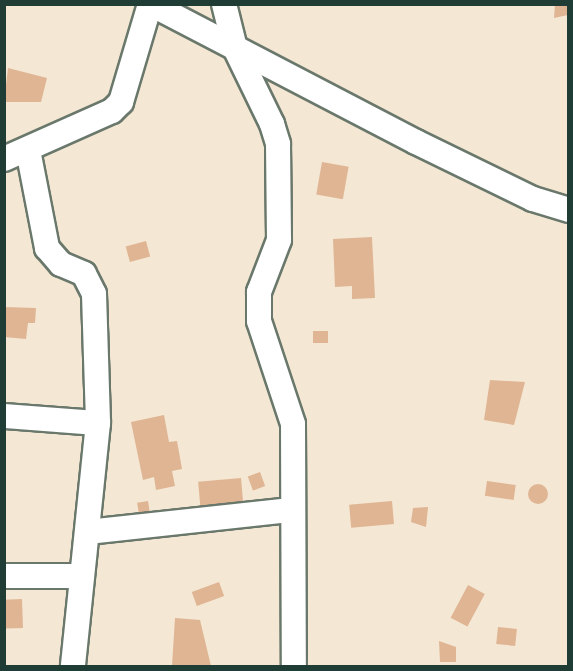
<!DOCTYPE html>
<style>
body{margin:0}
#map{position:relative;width:573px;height:671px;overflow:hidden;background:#f4e7d4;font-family:"Indie Flower",sans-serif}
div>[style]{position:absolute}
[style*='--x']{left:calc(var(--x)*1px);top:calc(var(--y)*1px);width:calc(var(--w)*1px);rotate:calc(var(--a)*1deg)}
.building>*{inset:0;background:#dfb593;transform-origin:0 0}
.round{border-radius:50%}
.roads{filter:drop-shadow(2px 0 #6a786c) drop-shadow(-2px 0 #6a786c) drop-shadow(0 2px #6a786c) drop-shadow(0 -2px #6a786c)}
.minor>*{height:24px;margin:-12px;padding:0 12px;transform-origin:12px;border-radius:12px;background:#fff}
span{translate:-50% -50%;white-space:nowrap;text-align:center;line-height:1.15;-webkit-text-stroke:4.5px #f6f6f2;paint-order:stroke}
.frame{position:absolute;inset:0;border:6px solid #1f3d34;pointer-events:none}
</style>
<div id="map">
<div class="building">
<i style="clip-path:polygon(555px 4px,568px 4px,568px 15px,554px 18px)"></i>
<i style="clip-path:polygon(8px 68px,47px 78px,41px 102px,4px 102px)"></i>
<i style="left:322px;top:162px;width:27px;height:33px;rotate:10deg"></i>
<i style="clip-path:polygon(372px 237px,375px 298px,352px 299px,352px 286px,335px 287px,333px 239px)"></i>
<i style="left:146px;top:241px;width:16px;height:21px;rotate:75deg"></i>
<i style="clip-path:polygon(4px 307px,36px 308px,35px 323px,28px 323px,26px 339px,4px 337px)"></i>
<i style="left:313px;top:331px;width:15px;height:12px"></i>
<i style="clip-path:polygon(490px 380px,525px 382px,514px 425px,484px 420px)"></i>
<i style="clip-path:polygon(164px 415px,169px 442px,177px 441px,182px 469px,172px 471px,175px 486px,156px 490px,154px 477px,143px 480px,131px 422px)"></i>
<i style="left:260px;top:472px;width:15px;height:13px;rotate:70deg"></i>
<i style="left:241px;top:478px;width:24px;height:43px;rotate:85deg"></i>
<i style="left:487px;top:481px;width:29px;height:15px;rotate:8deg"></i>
<i class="round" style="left:528px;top:484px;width:20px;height:20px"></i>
<i style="left:148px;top:501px;width:13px;height:11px;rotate:81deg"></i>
<i style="left:392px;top:501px;width:23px;height:43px;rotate:85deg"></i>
<i style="clip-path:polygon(428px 507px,426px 527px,411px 522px,413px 508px)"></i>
<i style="left:219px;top:582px;width:15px;height:29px;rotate:70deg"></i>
<i style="left:468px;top:585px;width:19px;height:37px;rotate:28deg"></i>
<i style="left:22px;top:599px;width:29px;height:18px;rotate:88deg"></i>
<i style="clip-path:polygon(175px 618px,200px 620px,211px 666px,172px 666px)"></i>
<i style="left:498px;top:627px;width:19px;height:17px;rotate:6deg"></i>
<i style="clip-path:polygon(439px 641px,456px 647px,456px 662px,440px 662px)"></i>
</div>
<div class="roads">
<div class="minor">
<i style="--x:151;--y:4;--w:299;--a:27.5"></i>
<i style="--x:416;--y:142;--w:130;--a:26"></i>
<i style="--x:533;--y:199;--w:37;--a:17"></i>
<i style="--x:224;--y:4;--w:45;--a:76"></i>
<i style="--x:235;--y:48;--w:85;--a:64"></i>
<i style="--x:272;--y:124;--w:21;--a:73"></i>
<i style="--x:278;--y:144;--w:96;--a:89.4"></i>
<i style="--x:279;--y:240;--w:56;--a:111"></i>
<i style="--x:259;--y:292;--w:29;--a:90"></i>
<i style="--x:259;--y:321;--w:108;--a:71.7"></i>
<i style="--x:293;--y:424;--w:242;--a:89.8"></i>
<i style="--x:28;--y:150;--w:100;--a:79"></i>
<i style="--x:47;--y:248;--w:21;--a:49"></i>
<i style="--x:61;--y:264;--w:25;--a:23"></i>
<i style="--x:84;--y:274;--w:22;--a:63"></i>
<i style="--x:94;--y:294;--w:129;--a:88.2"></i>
<i style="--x:98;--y:423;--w:244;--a:95.9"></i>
<i style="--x:4;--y:159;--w:118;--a:-24"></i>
<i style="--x:112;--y:111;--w:13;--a:-45"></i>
<i style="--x:121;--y:102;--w:102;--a:-73.5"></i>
<i style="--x:4;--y:416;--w:94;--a:4.3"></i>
<i style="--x:88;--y:532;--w:204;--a:-6.2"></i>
<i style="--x:4;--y:576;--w:78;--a:0"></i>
</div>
</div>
<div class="frame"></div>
</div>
